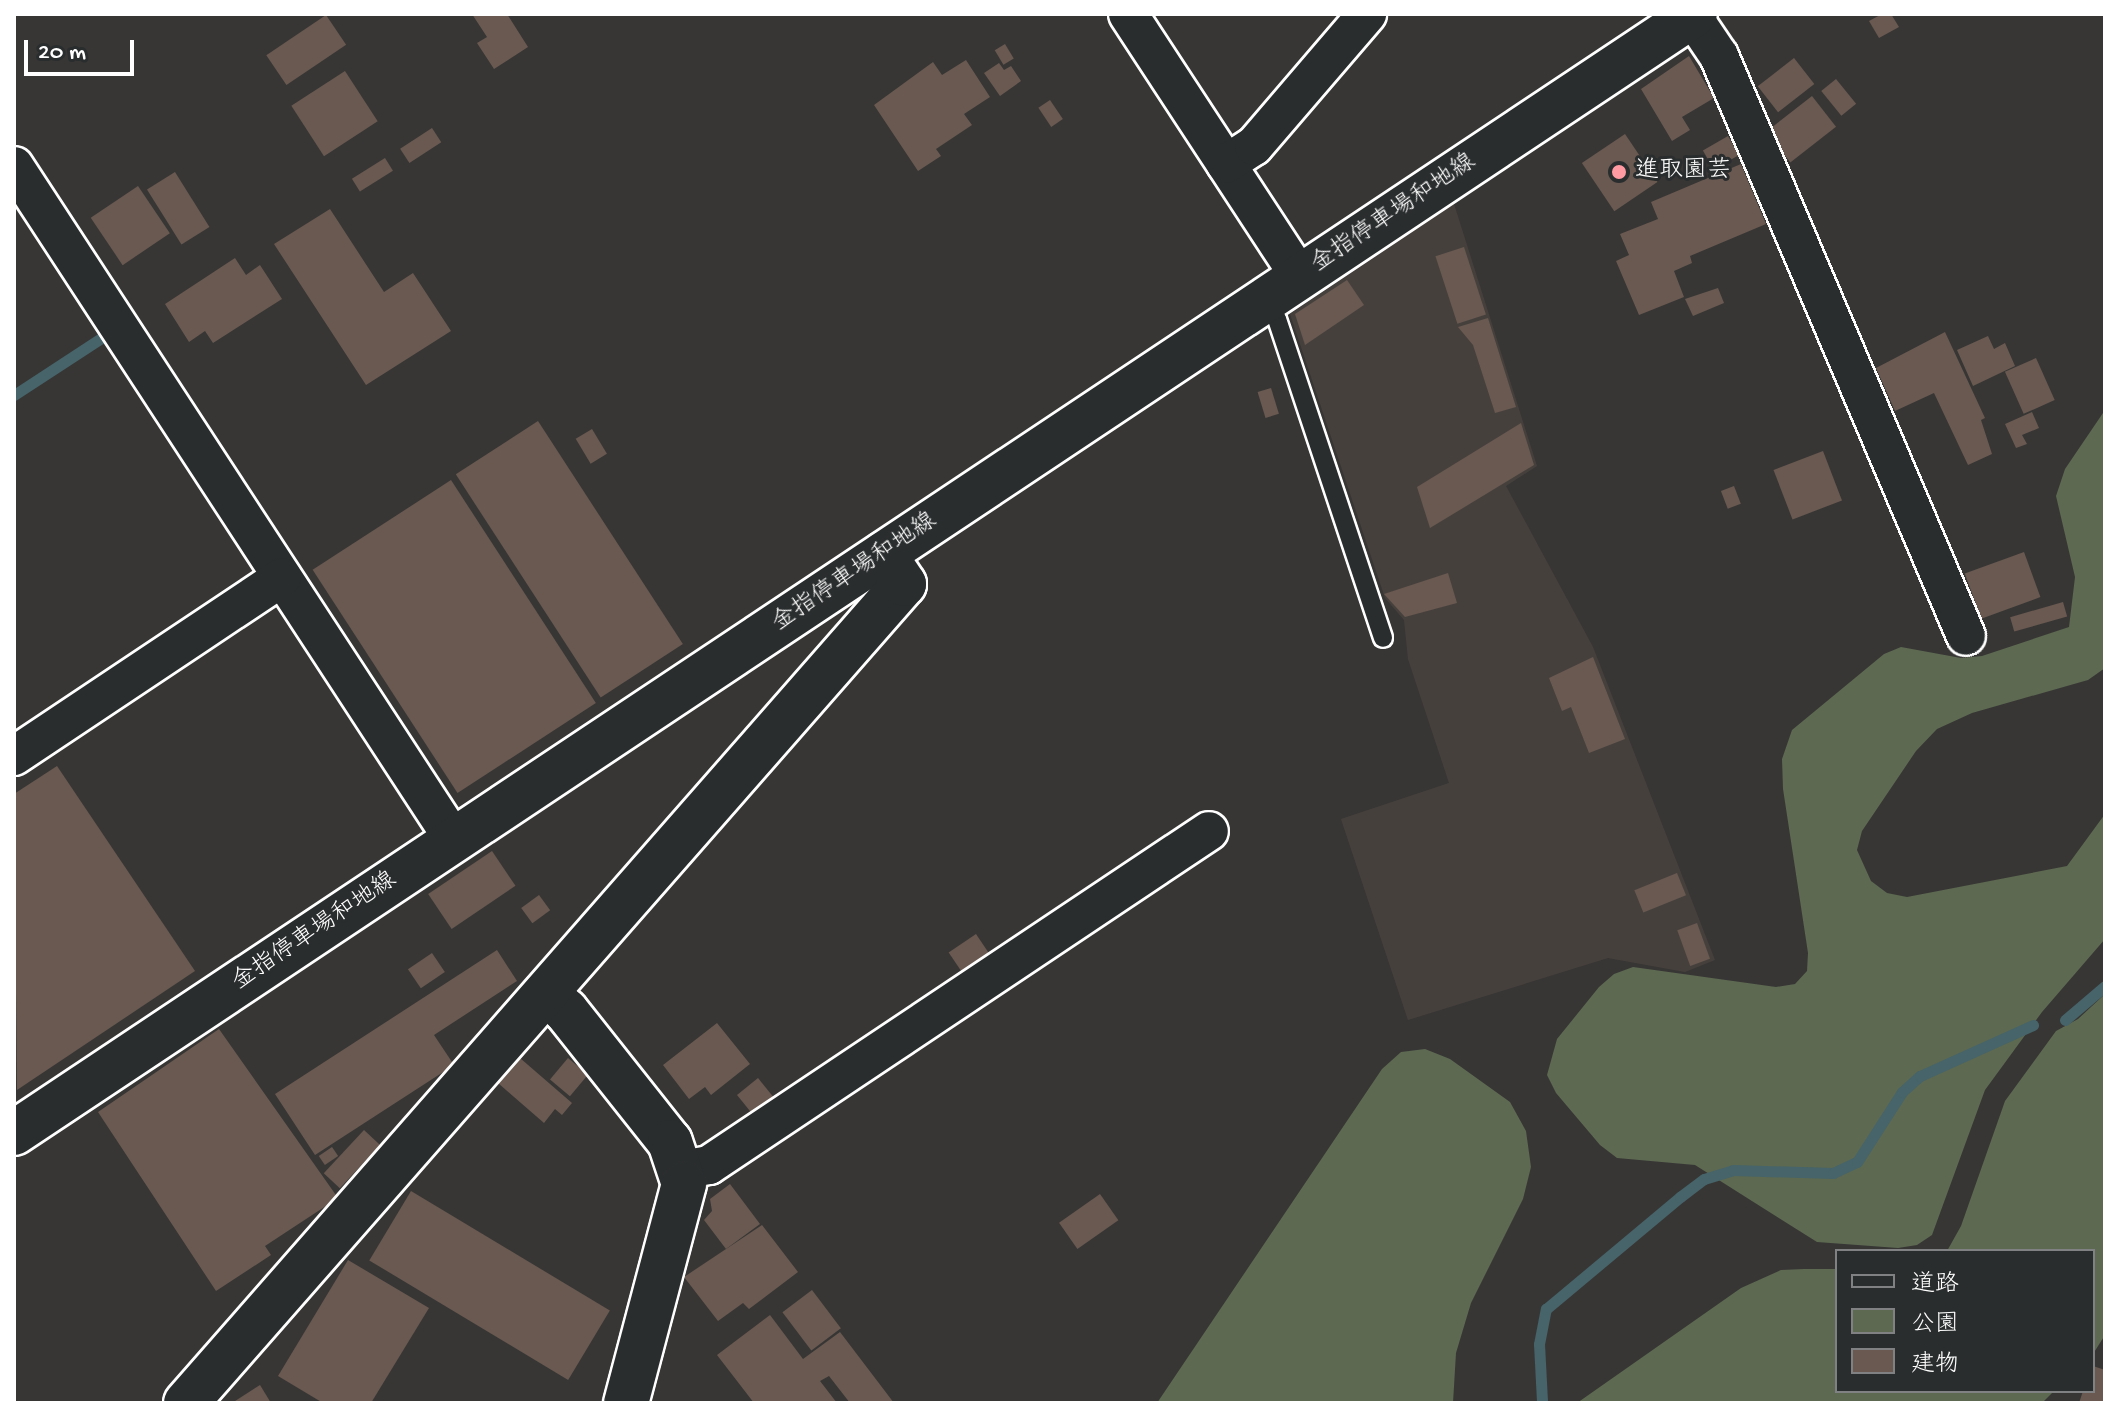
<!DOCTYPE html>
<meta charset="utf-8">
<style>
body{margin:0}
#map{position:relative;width:2119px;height:1417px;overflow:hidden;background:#373635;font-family:"Gochi Hand","Klee One",sans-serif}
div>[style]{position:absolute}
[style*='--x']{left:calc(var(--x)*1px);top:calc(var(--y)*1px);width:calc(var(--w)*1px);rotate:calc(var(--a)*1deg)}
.built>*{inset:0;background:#46403d}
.green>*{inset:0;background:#5d6951}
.stream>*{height:11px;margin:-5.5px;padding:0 5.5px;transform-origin:5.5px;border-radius:5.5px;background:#466469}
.building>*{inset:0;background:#695951;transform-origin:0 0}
.roads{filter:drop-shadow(2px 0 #fff) drop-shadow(-2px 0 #fff) drop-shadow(0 2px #fff) drop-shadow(0 -2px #fff)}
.lane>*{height:18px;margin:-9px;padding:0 9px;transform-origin:9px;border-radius:9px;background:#2a2d2e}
.street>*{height:38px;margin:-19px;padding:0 19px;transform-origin:19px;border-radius:19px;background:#2a2d2e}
.secondary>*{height:44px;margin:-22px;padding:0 22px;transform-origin:22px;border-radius:22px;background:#2a2d2e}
.dots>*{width:22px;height:22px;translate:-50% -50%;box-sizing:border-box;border:4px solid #2a2d2e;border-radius:50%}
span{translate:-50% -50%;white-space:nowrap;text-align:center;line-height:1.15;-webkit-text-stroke:6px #2a2d2e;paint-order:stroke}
.poi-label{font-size:24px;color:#fff}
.left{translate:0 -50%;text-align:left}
.street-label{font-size:24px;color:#fff}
.frame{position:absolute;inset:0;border:16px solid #fff;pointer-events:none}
.legend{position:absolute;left:1835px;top:1249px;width:260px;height:144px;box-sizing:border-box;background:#2a2d2e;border:2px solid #7f8182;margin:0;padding:10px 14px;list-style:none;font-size:24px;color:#fff}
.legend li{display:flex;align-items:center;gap:16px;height:40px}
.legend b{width:40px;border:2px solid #7f8182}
.scale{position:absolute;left:24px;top:40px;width:110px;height:36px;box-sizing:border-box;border:4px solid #fff;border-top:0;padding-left:10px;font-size:24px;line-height:28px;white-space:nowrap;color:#fff;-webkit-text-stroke:6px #2a2d2e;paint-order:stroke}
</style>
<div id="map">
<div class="built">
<div style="clip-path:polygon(1454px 204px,1537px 466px,1506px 486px,1593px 647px,1715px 960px,1685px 972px,1608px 958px,1408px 1020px,1341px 819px,1449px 783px,1408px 659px,1404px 620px,1385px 598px,1290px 314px)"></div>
</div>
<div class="green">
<div style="clip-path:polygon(2105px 410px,2105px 668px,2088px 680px,1972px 713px,1937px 729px,1916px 751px,1862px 831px,1857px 850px,1871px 881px,1887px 893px,1907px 897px,2067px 866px,2105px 814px,2105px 939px,2042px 1012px,1985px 1090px,1932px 1235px,1917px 1245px,1898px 1248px,1817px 1242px,1695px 1165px,1617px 1158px,1600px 1145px,1556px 1093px,1547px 1075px,1557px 1039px,1599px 987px,1614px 974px,1633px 967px,1776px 987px,1795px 984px,1807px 971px,1808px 953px,1783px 789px,1782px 759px,1792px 730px,1884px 654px,1901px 647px,1961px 658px,1982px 656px,2069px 627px,2075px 577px,2056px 496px,2065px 469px)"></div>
<div style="clip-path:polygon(2105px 994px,2105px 1335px,2093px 1354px,2093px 1251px,1947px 1251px,1961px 1226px,2005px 1101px,2056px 1031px,2078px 1019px)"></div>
<div style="clip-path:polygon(1425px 1049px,1450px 1059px,1510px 1102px,1526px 1131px,1531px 1167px,1523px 1199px,1471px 1303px,1456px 1353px,1453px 1403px,1157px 1403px,1382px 1069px,1401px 1052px)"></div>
<div style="clip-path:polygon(1804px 1269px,1837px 1269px,1837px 1391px,2054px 1391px,2042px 1403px,1577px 1403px,1741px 1288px,1781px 1270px)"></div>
</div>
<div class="stream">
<div style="--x:14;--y:395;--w:104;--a:-33.2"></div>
<div style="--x:2065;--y:1020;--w:52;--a:-40.4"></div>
<div style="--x:1542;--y:1401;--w:57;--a:-93"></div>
<div style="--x:1539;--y:1344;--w:36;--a:-79"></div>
<div style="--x:1546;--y:1309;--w:175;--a:-39.9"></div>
<div style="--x:1680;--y:1197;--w:30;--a:-37"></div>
<div style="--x:1704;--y:1179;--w:30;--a:-17"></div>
<div style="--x:1733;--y:1170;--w:100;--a:1.7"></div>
<div style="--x:1833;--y:1173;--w:26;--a:-25"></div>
<div style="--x:1857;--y:1162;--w:83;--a:-57.3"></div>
<div style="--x:1902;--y:1092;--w:24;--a:-42"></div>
<div style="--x:1920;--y:1076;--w:124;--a:-24.3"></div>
</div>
<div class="building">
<div style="clip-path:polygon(472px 14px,507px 14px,528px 47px,494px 69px,477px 43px,487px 37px)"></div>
<div style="clip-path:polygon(1882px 14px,1891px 14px,1899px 27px,1879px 38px,1869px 21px)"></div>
<div style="left:326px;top:15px;width:36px;height:72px;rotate:56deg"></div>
<div style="left:1005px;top:44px;width:17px;height:12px;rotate:59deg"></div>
<div style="clip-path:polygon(1689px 56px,1714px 98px,1682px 117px,1690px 130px,1672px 141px,1641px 89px)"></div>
<div style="left:1794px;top:58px;width:33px;height:46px;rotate:52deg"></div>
<div style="clip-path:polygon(966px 60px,990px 97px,964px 114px,972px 125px,936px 149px,941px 156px,918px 171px,874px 105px,933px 62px,942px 75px)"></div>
<div style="clip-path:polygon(999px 63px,1004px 70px,1011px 66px,1021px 81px,1000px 96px,984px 73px)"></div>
<div style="left:345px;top:71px;width:60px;height:64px;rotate:57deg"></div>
<div style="left:1836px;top:79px;width:32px;height:19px;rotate:51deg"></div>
<div style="left:1812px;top:96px;width:39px;height:58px;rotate:52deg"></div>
<div style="left:1050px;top:100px;width:23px;height:14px;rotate:56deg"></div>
<div style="left:432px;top:128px;width:17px;height:38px;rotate:57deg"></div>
<div style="left:1625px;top:134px;width:58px;height:52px;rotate:56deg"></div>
<div style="left:1728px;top:136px;width:22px;height:29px;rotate:60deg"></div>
<div style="left:385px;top:158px;width:15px;height:39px;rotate:58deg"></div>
<div style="clip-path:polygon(1741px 164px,1766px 224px,1690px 256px,1692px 263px,1674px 271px,1684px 297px,1639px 315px,1616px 261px,1629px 255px,1620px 234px,1658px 219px,1651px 202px)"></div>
<div style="left:175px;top:172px;width:65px;height:33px;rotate:58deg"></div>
<div style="left:138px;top:186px;width:57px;height:57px;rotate:56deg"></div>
<div style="clip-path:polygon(330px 209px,384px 292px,413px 273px,451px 331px,366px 385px,274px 244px)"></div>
<div style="left:1464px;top:247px;width:71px;height:30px;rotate:72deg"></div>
<div style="clip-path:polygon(235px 258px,246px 275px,260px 265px,282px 299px,213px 343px,205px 331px,189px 342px,165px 304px)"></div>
<div style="clip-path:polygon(1347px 280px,1364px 305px,1305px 345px,1295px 314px)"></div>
<div style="clip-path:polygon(1718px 288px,1724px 303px,1693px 316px,1685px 299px)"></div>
<div style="clip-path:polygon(1488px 318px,1516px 407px,1495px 413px,1473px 345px,1458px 327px)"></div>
<div style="clip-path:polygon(1945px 332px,1985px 418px,1981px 420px,1992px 454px,1968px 465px,1934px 393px,1895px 411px,1876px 368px)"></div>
<div style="clip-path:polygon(1988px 336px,1994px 349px,2005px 343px,2015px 366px,1973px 386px,1957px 350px)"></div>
<div style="left:2036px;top:358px;width:46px;height:34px;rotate:66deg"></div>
<div style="left:1271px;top:388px;width:27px;height:14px;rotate:73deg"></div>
<div style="clip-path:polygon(2032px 412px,2039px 428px,2022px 435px,2027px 444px,2016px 448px,2005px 424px)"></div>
<div style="left:538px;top:421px;width:266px;height:98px;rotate:57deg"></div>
<div style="clip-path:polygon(1521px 423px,1534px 465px,1430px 528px,1417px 487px)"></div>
<div style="left:592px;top:429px;width:29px;height:19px;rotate:59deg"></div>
<div style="left:1823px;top:451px;width:53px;height:53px;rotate:69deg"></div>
<div style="left:451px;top:480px;width:266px;height:165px;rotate:57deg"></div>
<div style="left:1734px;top:486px;width:19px;height:14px;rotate:69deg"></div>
<div style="left:2024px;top:552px;width:48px;height:63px;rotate:70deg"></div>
<div style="clip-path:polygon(1448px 573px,1457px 603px,1405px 617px,1384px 594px)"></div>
<div style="left:2063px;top:602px;width:15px;height:55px;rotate:74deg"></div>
<div style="clip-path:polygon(1593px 657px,1625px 739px,1589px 753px,1571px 707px,1562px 711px,1549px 678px)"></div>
<div style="clip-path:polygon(57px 766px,195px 971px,17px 1090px,14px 794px)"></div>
<div style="left:492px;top:851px;width:42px;height:77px;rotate:56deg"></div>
<div style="left:1677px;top:873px;width:24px;height:46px;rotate:68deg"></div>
<div style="left:539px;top:895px;width:19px;height:22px;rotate:54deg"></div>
<div style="left:1697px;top:923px;width:38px;height:21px;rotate:70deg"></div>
<div style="left:976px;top:934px;width:27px;height:33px;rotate:56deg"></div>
<div style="clip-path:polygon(497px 950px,517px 981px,434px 1035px,454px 1065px,315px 1155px,275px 1094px)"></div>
<div style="left:432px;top:953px;width:23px;height:29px;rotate:56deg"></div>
<div style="clip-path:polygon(717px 1023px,750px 1064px,711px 1095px,705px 1087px,689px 1099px,663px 1065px)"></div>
<div style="clip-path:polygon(219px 1029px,338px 1198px,265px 1246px,271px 1255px,216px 1291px,98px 1112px)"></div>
<div style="clip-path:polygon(520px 1058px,572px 1103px,562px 1115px,555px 1109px,544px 1123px,498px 1083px)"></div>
<div style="left:568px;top:1058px;width:26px;height:28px;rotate:40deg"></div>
<div style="left:758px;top:1078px;width:26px;height:27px;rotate:51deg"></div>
<div style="left:364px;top:1130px;width:22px;height:59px;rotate:43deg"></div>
<div style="left:332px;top:1147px;width:11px;height:16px;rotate:56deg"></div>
<div style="clip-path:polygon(730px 1184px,760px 1224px,726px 1249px,704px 1220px,712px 1211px,710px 1199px)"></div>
<div style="left:411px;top:1191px;width:232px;height:81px;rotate:31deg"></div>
<div style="left:1100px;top:1194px;width:32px;height:50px;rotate:55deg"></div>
<div style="clip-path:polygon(762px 1225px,798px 1272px,749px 1309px,743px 1303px,718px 1321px,684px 1277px)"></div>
<div style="clip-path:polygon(348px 1260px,429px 1308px,371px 1403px,323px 1403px,278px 1376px)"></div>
<div style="left:812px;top:1290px;width:48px;height:37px;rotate:53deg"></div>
<div style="clip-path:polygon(770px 1315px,803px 1359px,840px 1332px,894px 1403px,850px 1403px,829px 1376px,820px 1381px,837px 1403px,754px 1403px,717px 1355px)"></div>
<div style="clip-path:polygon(2093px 1366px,2105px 1370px,2105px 1403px,2079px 1403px,2083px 1391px,2093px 1391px)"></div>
<div style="clip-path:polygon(260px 1385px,271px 1403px,232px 1403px)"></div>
</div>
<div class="roads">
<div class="lane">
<div style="--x:1265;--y:300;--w:22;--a:58"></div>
<div style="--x:1277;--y:319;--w:336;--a:71.6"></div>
</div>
<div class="street">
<div style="--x:1128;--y:14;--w:314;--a:56.8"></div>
<div style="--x:1692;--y:16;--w:48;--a:56"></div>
<div style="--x:1719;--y:56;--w:630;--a:66.93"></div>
<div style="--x:1226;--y:164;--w:33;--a:-33"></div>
<div style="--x:1254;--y:146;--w:174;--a:-49.4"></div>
<div style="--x:14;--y:166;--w:805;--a:56.86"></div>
<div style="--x:14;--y:756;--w:322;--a:-33.7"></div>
<div style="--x:681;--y:1170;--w:28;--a:-10"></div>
<div style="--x:709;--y:1165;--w:601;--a:-33.74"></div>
</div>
<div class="secondary">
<div style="--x:546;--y:993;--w:27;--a:42"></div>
<div style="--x:566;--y:1011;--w:167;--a:51.6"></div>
<div style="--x:670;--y:1142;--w:44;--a:71.6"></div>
<div style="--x:684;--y:1184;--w:227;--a:104.8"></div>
<div style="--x:14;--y:1133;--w:2019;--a:-33.65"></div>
<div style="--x:186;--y:1403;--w:1089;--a:-48.76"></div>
<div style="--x:904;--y:584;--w:36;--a:-124"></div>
</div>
</div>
<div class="dots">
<div style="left:1619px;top:172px;background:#ff9aa2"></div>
</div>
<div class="poi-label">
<span class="left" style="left:1635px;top:172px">進取園芸</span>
</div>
<div class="street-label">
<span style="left:1394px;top:214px;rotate:-34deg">金指停車場和地線</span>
<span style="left:855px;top:573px;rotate:-34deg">金指停車場和地線</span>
<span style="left:315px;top:932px;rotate:-34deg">金指停車場和地線</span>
</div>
<div class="frame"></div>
<ul class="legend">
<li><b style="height:10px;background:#2a2d2e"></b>道路</li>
<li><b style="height:22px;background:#5d6951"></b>公園</li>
<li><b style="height:22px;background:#695951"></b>建物</li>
</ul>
<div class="scale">20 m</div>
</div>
